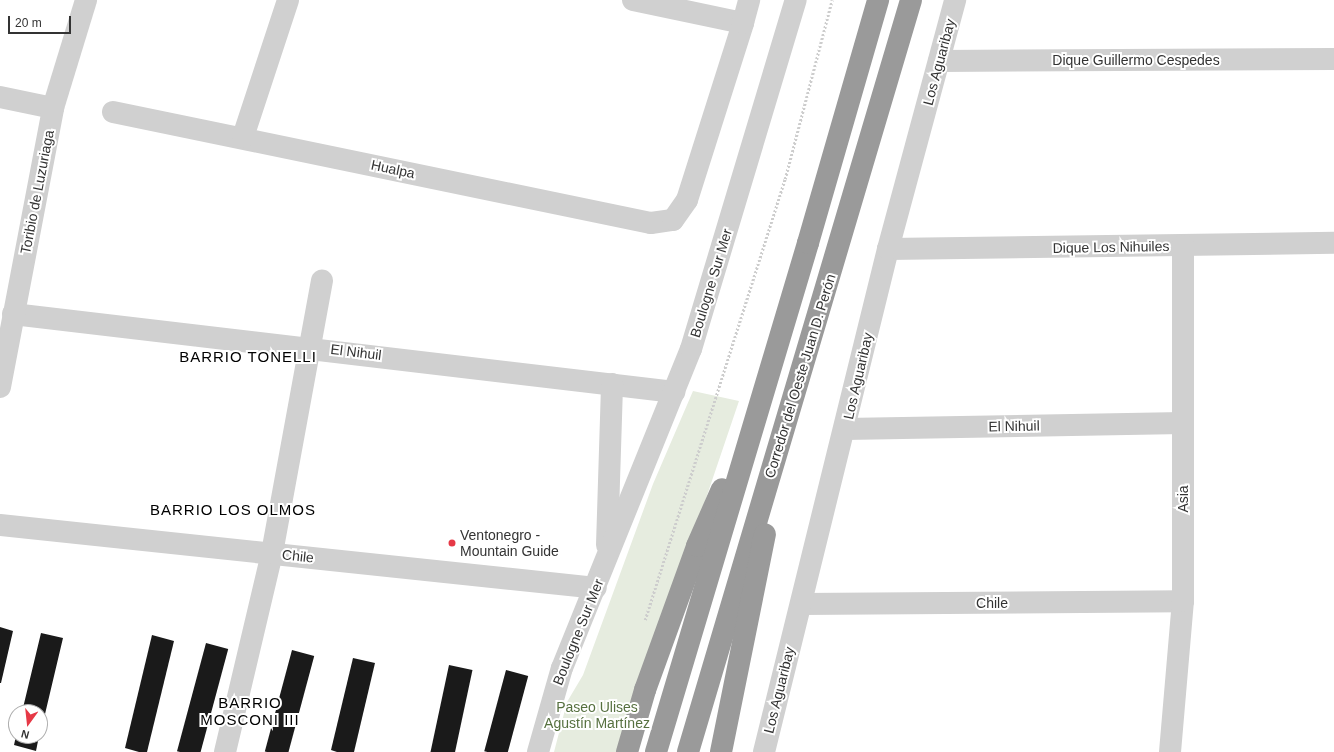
<!DOCTYPE html>
<meta charset="utf-8">
<style>
body{margin:0}
#map{position:relative;width:1334px;height:752px;overflow:hidden;background:#fff;font-family:Helvetica,sans-serif}
div>[style]{position:absolute}
[style*='--x']{left:calc(var(--x)*1px);top:calc(var(--y)*1px);width:calc(var(--w)*1px);rotate:calc(var(--a)*1deg)}
.green>*{inset:0;background:#e6ecdf}
.building>*{inset:0;background:#1a1a1a;transform-origin:0 0}
.path>*{height:2.5px;margin-top:-1.25px;transform-origin:0;background:repeating-linear-gradient(90deg,#cdcdcd 0 2px,transparent 0 4px)}
.minor>*{height:22px;margin:-11px;padding:0 11px;transform-origin:11px;border-radius:11px;background:#d0d0d0}
.motorway>*{height:22px;margin:-11px;padding:0 11px;transform-origin:11px;border-radius:11px;background:#9a9a9a}
.dots>*{width:11px;height:11px;translate:-50% -50%;box-sizing:border-box;border:2px solid #fff;border-radius:50%}
span{translate:-50% -50%;white-space:nowrap;text-align:center;line-height:1.15;-webkit-text-stroke:4px #fff;paint-order:stroke}
.street-label{font-size:14px;color:#333}
.poi-label{font-size:14px;color:#333}
.left{translate:0 -50%;text-align:left}
.park-label{font-size:14px;color:#56703f}
.neighbourhood-label{font-size:15px;color:#000;letter-spacing:1px}
.north{position:absolute;left:8px;top:704px;width:40px;height:40px;box-sizing:border-box;background:#fff;border:1px solid #adadad;border-radius:50%;rotate:195deg;font-size:11px;font-weight:700;line-height:16px;text-align:center;color:#333}
.north::after{content:'';display:block;margin:auto;width:14px;height:18px;background:#e63946;clip-path:polygon(50% 0,100% 100%,50% 72%,0 100%)}
.scale{position:absolute;left:8px;top:16px;width:63px;height:18px;box-sizing:border-box;border:2px solid #333;border-top:0;padding-left:5px;font-size:12px;line-height:14px;white-space:nowrap;color:#333;-webkit-text-stroke:3px #fff;paint-order:stroke}
</style>
<div id="map">
<div class="green">
<div style="clip-path:polygon(693px 391px,739px 401px,620px 752px,554px 752px,567px 702px,583px 675px,653px 484px)"></div>
</div>
<div class="building">
<div style="clip-path:polygon(0 627px,13px 631px,1px 683px,0 683px)"></div>
<div style="clip-path:polygon(41px 633px,63px 638px,41px 731px,40px 712px,22px 712px)"></div>
<div style="clip-path:polygon(152px 635px,174px 641px,147px 752px,139px 752px,125px 748px)"></div>
<div style="left:206px;top:643px;width:23px;height:112px;rotate:15deg"></div>
<div style="left:292px;top:650px;width:23px;height:105px;rotate:15deg"></div>
<div style="clip-path:polygon(353px 658px,375px 663px,354px 752px,337px 752px,331px 750px)"></div>
<div style="left:449px;top:665px;width:24px;height:89px;rotate:12deg"></div>
<div style="left:506px;top:670px;width:23px;height:84px;rotate:15deg"></div>
<div style="clip-path:polygon(16px 736px,39px 736px,36px 751px,14px 745px)"></div>
</div>
<div class="path">
<div style="--x:645;--y:620;--w:463;--a:-72.4"></div>
<div style="--x:785;--y:179;--w:185;--a:-75.3"></div>
</div>
<div class="minor">
<div style="--x:633;--y:0;--w:112;--a:11.8"></div>
<div style="--x:939;--y:61;--w:395;--a:-0.3"></div>
<div style="--x:0;--y:97;--w:54;--a:11.7"></div>
<div style="--x:113;--y:112;--w:549;--a:11.66"></div>
<div style="--x:651;--y:223;--w:22;--a:-8"></div>
<div style="--x:673;--y:220;--w:24;--a:-55"></div>
<div style="--x:687;--y:200;--w:186;--a:-72.4"></div>
<div style="--x:743;--y:23;--w:24;--a:-75"></div>
<div style="--x:243;--y:137;--w:144;--a:-71.8"></div>
<div style="--x:888;--y:249;--w:446;--a:-0.8"></div>
<div style="--x:13;--y:314;--w:666;--a:6.73"></div>
<div style="--x:0;--y:387;--w:284;--a:-79.2"></div>
<div style="--x:53;--y:108;--w:113;--a:-73"></div>
<div style="--x:845;--y:429;--w:338;--a:-1"></div>
<div style="--x:0;--y:525;--w:599;--a:6.03"></div>
<div style="--x:607;--y:545;--w:161;--a:-88.2"></div>
<div style="--x:801;--y:604;--w:382;--a:-0.4"></div>
<div style="--x:225;--y:752;--w:204;--a:-76.7"></div>
<div style="--x:272;--y:553;--w:277;--a:-79.6"></div>
<div style="--x:538;--y:752;--w:87;--a:-74.1"></div>
<div style="--x:562;--y:668;--w:344;--a:-68"></div>
<div style="--x:691;--y:349;--w:364;--a:-73.3"></div>
<div style="--x:764;--y:752;--w:518;--a:-76.15"></div>
<div style="--x:888;--y:249;--w:258;--a:-74.9"></div>
<div style="--x:1170;--y:752;--w:152;--a:-85.1"></div>
<div style="--x:1183;--y:601;--w:355;--a:-90"></div>
</div>
<div class="motorway">
<div style="--x:627;--y:752;--w:65;--a:-73.8"></div>
<div style="--x:645;--y:690;--w:153;--a:-70.1"></div>
<div style="--x:697;--y:546;--w:62;--a:-66.3"></div>
<div style="--x:656;--y:752;--w:531;--a:-73.37"></div>
<div style="--x:808;--y:243;--w:253;--a:-73.9"></div>
<div style="--x:688;--y:752;--w:784;--a:-73.48"></div>
<div style="--x:721;--y:752;--w:222;--a:-78.6"></div>
</div>
<div class="dots">
<div style="left:452px;top:543px;background:#e63946"></div>
</div>
<div class="street-label">
<span style="left:1136px;top:60px">Dique Guillermo Cespedes</span>
<span style="left:939px;top:62px;rotate:-75deg">Los Aguaribay</span>
<span style="left:393px;top:169px;rotate:12deg">Hualpa</span>
<span style="left:37px;top:192px;rotate:-79deg">Toribio de Luzuriaga</span>
<span style="left:1111px;top:247px;rotate:-1deg">Dique Los Nihuiles</span>
<span style="left:711px;top:283px;rotate:-73deg">Boulogne Sur Mer</span>
<span style="left:356px;top:352px;rotate:7deg">El Nihuil</span>
<span style="left:800px;top:376px;rotate:-73deg">Corredor del Oeste Juan D. Perón</span>
<span style="left:858px;top:376px;rotate:-77deg">Los Aguaribay</span>
<span style="left:1014px;top:426px;rotate:-1deg">El Nihuil</span>
<span style="left:1183px;top:499px;rotate:-90deg">Asia</span>
<span style="left:298px;top:556px;rotate:6deg">Chile</span>
<span style="left:992px;top:603px">Chile</span>
<span style="left:578px;top:632px;rotate:-68deg">Boulogne Sur Mer</span>
<span style="left:779px;top:690px;rotate:-76deg">Los Aguaribay</span>
</div>
<div class="poi-label">
<span class="left" style="left:460px;top:543px">Ventonegro -<br>Mountain Guide</span>
</div>
<div class="park-label">
<span style="left:597px;top:715px">Paseo Ulises<br>Agustín Martínez</span>
</div>
<div class="neighbourhood-label">
<span style="left:248px;top:357px">BARRIO TONELLI</span>
<span style="left:233px;top:510px">BARRIO LOS OLMOS</span>
<span style="left:250px;top:711px">BARRIO<br>MOSCONI III</span>
</div>
<div class="north">N</div>
<div class="scale">20 m</div>
</div>
